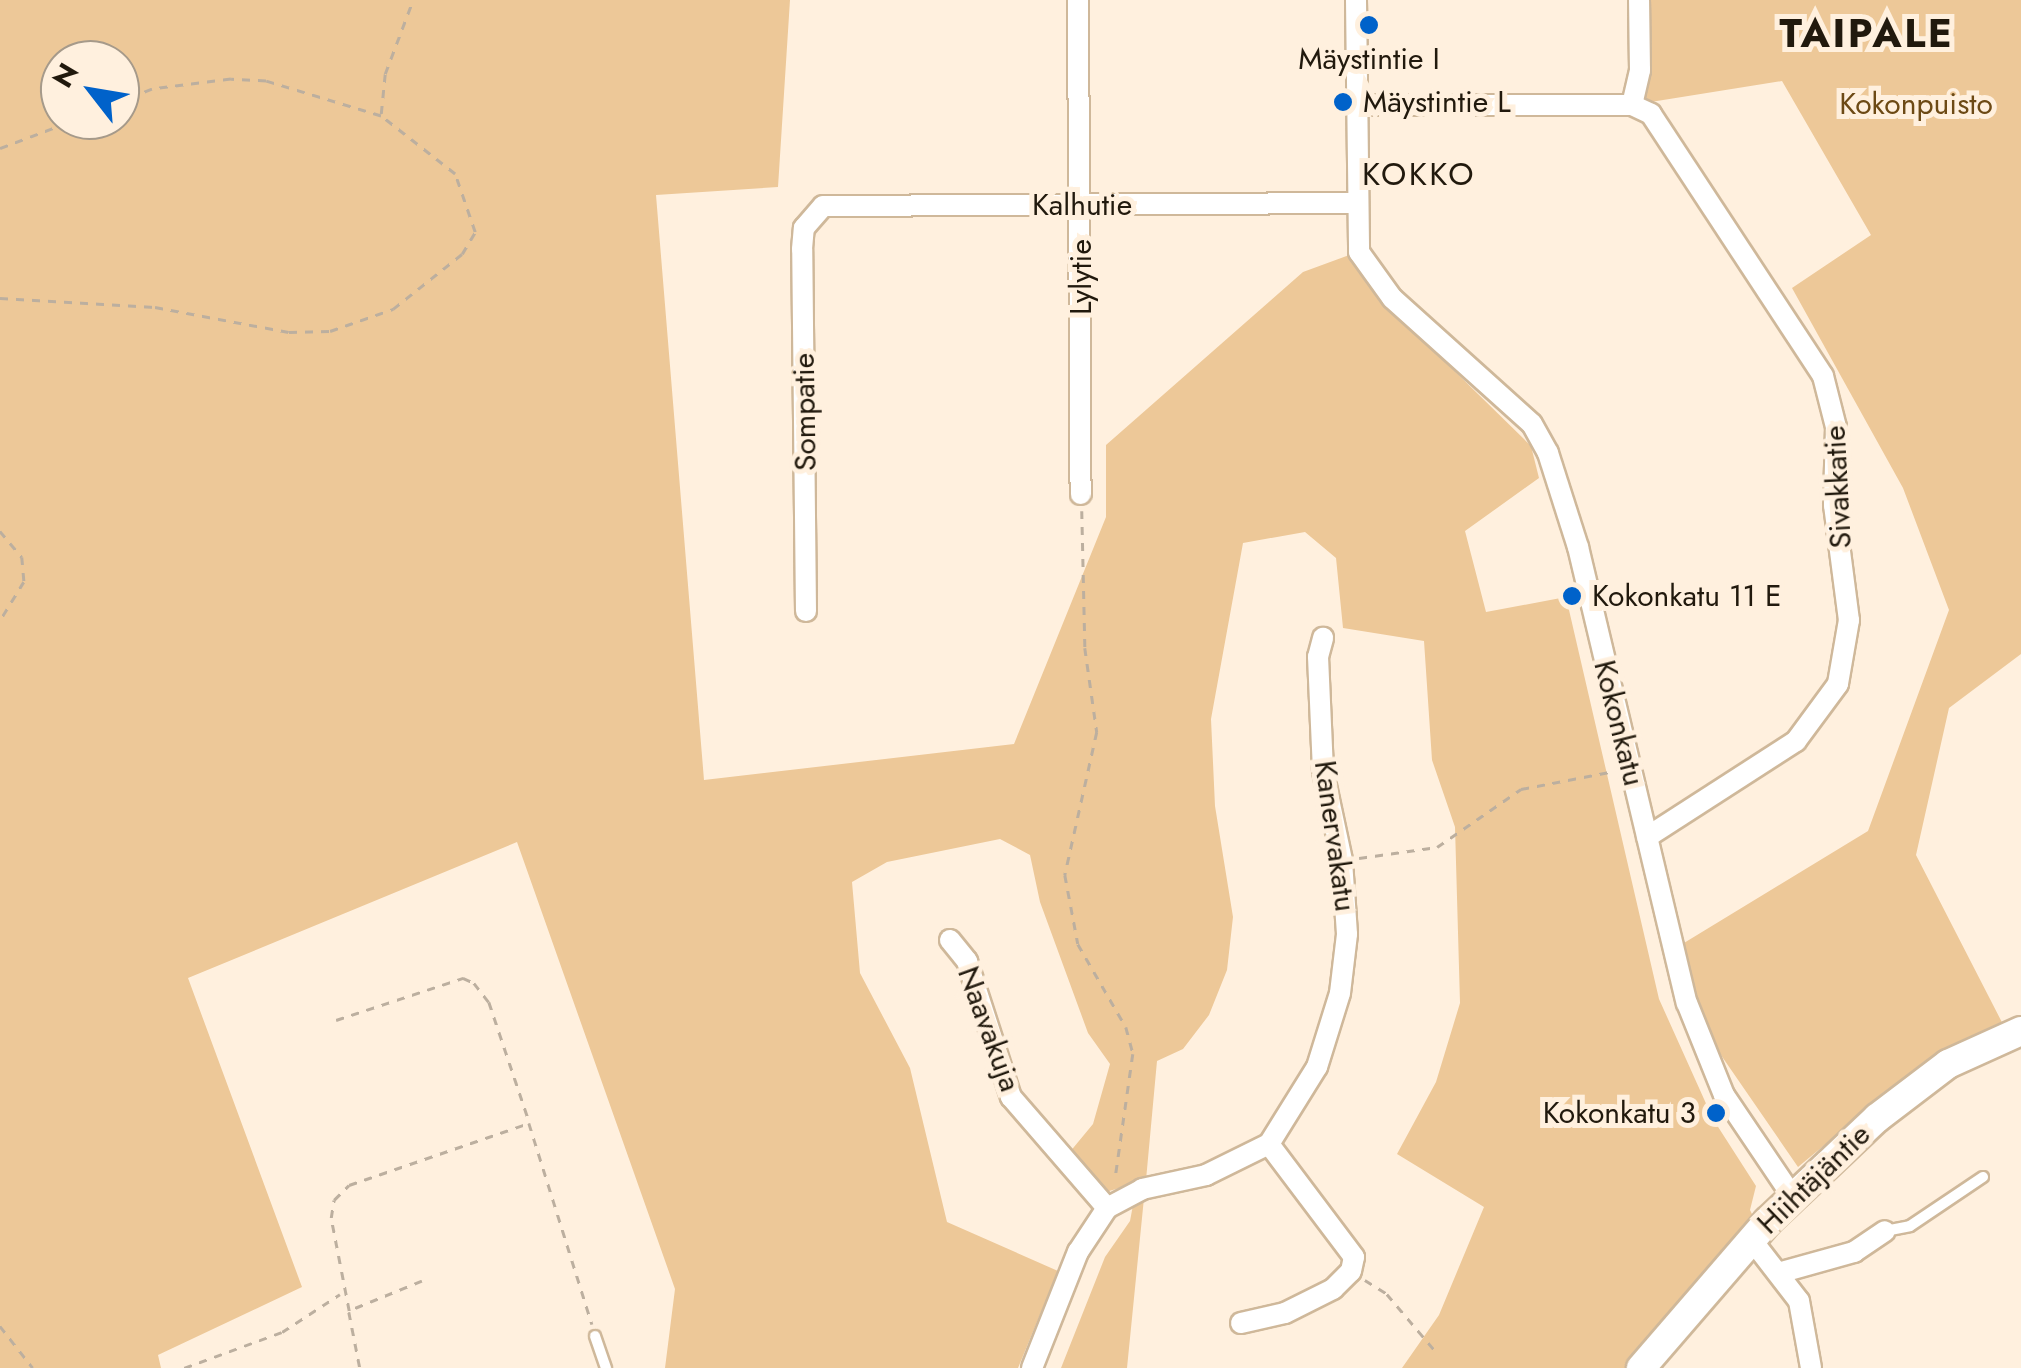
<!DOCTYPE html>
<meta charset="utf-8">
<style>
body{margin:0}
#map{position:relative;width:2021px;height:1368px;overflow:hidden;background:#fff0de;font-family:Jost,sans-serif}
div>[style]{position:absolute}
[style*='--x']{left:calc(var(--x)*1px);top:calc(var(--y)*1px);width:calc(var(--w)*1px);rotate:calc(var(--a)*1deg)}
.green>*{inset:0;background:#edc898}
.path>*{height:2.5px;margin-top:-1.25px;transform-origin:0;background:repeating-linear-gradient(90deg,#bcaf9f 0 8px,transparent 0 16px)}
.roads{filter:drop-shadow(2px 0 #cfb89a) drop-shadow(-2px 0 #cfb89a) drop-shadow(0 2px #cfb89a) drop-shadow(0 -2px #cfb89a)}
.lane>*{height:10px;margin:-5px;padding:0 5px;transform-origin:5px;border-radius:5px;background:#fff}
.street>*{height:20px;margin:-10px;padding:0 10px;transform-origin:10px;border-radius:10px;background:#fff}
.secondary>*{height:28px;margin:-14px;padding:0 14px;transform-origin:14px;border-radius:14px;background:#fff}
.dots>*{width:28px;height:28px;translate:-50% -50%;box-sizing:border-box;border:5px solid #fff0de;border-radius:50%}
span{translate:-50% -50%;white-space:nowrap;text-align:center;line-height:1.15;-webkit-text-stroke:10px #fff0de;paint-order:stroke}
.poi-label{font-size:30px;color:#21190d}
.left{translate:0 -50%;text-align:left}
.right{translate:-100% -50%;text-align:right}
.park-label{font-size:30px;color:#6d4a15}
.street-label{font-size:30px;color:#21190d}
.neighbourhood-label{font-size:32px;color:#21190d;letter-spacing:2.5px}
.district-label{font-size:40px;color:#21190d;font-weight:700;letter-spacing:2.5px}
.north{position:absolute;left:40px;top:40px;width:100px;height:100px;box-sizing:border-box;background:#fff0de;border:2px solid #a69a8a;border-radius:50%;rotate:301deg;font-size:28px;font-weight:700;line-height:40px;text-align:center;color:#21190d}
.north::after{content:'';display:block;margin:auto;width:35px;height:45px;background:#0062ca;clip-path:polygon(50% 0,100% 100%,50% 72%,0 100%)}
</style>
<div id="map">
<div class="green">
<div style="clip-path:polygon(evenodd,0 0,790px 0,778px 187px,656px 195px,704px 780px,1014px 744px,1106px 517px,1106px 445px,1303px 272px,1352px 254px,1382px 300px,1531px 446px,1539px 478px,1465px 531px,1486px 612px,1566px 597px,1659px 999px,1713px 1119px,1756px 1186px,1750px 1210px,1755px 1220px,1627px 1368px,1402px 1368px,1439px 1315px,1484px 1207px,1397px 1154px,1436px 1082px,1460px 1003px,1455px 827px,1432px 760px,1424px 641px,1343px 628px,1336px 558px,1305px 532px,1243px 543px,1211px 719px,1215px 806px,1233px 917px,1227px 970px,1209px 1015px,1183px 1049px,1157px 1061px,1146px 1180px,1106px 1192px,1069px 1153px,1093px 1124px,1110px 1064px,1088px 1033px,1040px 902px,1030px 855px,1000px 839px,887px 862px,852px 882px,860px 973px,910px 1068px,947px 1222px,1058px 1271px,1018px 1368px,665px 1368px,675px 1289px,517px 842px,188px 978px,302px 1287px,158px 1355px,161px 1368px,0 1368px,0 0,60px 60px,120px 60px,120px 120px,60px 120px,60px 60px)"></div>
<div style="clip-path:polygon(1639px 0,2021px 0,2021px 654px,1949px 708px,1916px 855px,2009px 1036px,1938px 1051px,1798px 1167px,1714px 1045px,1679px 946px,1868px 831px,1949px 610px,1903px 488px,1792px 288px,1871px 235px,1782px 81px,1632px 105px)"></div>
<div style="clip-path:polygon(1144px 1198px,1127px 1368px,1061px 1368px,1105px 1257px,1130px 1221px,1133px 1205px)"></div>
</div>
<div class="path">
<div style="--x:381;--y:114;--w:40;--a:-84.3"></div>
<div style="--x:385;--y:74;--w:79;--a:-69.3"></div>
<div style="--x:0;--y:148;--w:79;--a:-20.7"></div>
<div style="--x:0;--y:298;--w:155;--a:3.3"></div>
<div style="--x:155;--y:307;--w:136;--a:10.6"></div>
<div style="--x:289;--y:332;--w:41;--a:-1.4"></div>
<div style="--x:330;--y:331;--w:67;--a:-19.2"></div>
<div style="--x:393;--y:309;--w:88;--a:-38.6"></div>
<div style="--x:462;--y:254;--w:26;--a:-59"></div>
<div style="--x:475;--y:232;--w:61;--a:-109"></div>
<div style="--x:455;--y:174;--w:94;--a:-141.9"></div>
<div style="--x:381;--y:116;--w:120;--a:-163.1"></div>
<div style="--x:266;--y:81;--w:35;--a:-177"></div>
<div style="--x:231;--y:79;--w:80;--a:172.8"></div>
<div style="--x:152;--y:89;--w:35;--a:158"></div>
<div style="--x:1082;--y:511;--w:137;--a:88.7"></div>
<div style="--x:1085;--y:648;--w:85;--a:81.9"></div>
<div style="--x:1097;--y:732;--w:147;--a:102.6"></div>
<div style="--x:1065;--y:875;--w:70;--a:79.3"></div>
<div style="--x:1078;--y:944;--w:96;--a:60"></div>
<div style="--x:1126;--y:1027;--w:28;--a:75"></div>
<div style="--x:1133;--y:1054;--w:127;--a:98.1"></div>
<div style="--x:0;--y:531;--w:34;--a:50"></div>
<div style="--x:22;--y:557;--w:25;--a:85"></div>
<div style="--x:24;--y:582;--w:46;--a:121.6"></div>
<div style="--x:1359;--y:858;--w:79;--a:-8"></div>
<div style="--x:1437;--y:847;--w:102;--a:-34.6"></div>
<div style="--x:1521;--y:789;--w:90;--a:-10.9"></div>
<div style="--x:336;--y:1020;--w:134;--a:-18.3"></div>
<div style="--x:463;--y:978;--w:12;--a:24"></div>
<div style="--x:474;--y:983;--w:24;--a:52"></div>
<div style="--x:489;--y:1002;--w:126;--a:71.4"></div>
<div style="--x:1365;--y:1280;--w:26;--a:32"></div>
<div style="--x:1387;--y:1294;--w:77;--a:49.7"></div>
<div style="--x:422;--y:1281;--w:79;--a:157.7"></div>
<div style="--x:349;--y:1311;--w:95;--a:-101"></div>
<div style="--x:331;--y:1218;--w:18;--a:-81"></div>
<div style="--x:334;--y:1200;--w:21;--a:-45"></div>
<div style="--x:349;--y:1185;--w:190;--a:-19"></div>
<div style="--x:529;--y:1123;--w:211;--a:72.6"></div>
<div style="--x:349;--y:1312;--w:57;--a:78.9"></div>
<div style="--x:0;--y:1326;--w:53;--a:51.8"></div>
<div style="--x:184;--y:1368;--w:104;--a:-20.2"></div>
<div style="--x:282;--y:1332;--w:69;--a:-33.2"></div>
</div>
<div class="roads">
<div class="lane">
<div style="--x:1885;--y:1231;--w:25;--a:-11"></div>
<div style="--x:1910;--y:1226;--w:88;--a:-33.9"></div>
<div style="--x:595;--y:1336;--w:34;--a:71"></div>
</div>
<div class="street">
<div style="--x:1078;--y:0;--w:494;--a:89.7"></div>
<div style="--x:1356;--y:0;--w:252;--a:89.3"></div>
<div style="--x:1359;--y:252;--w:57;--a:54.3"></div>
<div style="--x:1392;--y:298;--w:188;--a:42"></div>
<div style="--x:1532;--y:424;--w:33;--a:61"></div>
<div style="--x:1548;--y:453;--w:99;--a:72.3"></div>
<div style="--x:1578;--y:547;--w:469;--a:76.6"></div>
<div style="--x:1687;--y:1003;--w:99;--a:68.1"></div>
<div style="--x:1724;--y:1095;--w:122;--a:56"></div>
<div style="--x:1357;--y:105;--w:275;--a:0"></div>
<div style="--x:1632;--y:105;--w:21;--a:25"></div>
<div style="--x:1651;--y:114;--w:313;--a:56.7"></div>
<div style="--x:1823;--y:376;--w:53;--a:75.7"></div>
<div style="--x:1836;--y:427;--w:78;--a:91.5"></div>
<div style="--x:1834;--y:505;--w:116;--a:82.6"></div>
<div style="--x:1849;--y:620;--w:65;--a:99.8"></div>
<div style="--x:1838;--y:684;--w:71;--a:126.4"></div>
<div style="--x:1796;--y:741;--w:177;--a:147.2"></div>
<div style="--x:1632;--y:105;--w:36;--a:-77"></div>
<div style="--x:1640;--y:70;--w:70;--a:-90.8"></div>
<div style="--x:806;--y:611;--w:362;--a:-90.6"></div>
<div style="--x:802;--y:249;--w:21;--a:-85"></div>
<div style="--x:804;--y:228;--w:29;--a:-49"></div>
<div style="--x:823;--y:206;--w:533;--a:-0.32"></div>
<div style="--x:950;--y:940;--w:27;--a:51"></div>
<div style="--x:967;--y:961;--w:143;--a:72.1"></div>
<div style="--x:1011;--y:1097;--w:147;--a:49.1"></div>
<div style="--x:1751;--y:1239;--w:78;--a:52.3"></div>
<div style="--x:1799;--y:1301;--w:68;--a:79.8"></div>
<div style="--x:1782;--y:1272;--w:75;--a:-15.5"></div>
<div style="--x:1854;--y:1252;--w:37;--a:-34"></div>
<div style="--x:1241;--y:1323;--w:45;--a:-12.8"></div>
<div style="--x:1285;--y:1313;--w:54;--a:-26.6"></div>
<div style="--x:1333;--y:1289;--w:25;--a:-45"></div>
<div style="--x:1351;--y:1271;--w:14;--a:-78"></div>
<div style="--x:1354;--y:1257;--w:141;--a:-127"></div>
<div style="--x:1032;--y:1368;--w:125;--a:-68.4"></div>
<div style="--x:1078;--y:1252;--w:53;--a:-56.6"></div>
<div style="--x:1107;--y:1208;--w:40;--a:-28"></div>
<div style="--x:1142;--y:1189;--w:66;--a:-12.3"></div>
<div style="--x:1206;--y:1175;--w:70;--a:-26.2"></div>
<div style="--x:1269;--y:1144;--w:91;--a:-58.1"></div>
<div style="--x:1317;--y:1067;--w:77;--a:-72.7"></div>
<div style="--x:1340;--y:993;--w:59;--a:-83.2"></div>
<div style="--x:1347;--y:934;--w:74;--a:-93.9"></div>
<div style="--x:1342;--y:860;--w:91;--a:-102.1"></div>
<div style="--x:1323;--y:771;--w:114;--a:-92.5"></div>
<div style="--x:1318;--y:657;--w:20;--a:-75"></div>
</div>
<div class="secondary">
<div style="--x:1641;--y:1368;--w:194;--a:-49.2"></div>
<div style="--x:1768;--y:1221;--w:150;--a:-43.4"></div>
<div style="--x:1877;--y:1118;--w:89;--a:-37.3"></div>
<div style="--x:1948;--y:1064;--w:80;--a:-24.3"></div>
</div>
</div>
<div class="dots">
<div style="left:1369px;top:25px;background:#0062ca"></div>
<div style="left:1343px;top:102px;background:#0062ca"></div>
<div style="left:1572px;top:596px;background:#0062ca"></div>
<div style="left:1716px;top:1113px;background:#0062ca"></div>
</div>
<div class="poi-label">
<span style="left:1369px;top:59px">Mäystintie I</span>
<span class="left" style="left:1363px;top:102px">Mäystintie L</span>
<span class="left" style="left:1592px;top:596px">Kokonkatu 11 E</span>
<span class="right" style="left:1696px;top:1113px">Kokonkatu 3</span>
</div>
<div class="park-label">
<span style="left:1916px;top:104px">Kokonpuisto</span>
</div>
<div class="street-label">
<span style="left:1082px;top:205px">Kalhutie</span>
<span style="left:1081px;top:277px;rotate:-90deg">Lylytie</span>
<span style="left:805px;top:412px;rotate:-91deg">Sompatie</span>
<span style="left:1838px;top:487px;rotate:-93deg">Sivakkatie</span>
<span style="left:1619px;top:723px;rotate:76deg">Kokonkatu</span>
<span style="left:1335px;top:836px;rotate:82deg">Kanervakatu</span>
<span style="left:989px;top:1029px;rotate:70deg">Naavakuja</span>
<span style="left:1814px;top:1179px;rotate:-44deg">Hiihtäjäntie</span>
</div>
<div class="neighbourhood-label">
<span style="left:1419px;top:174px">KOKKO</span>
</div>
<div class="district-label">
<span style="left:1867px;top:33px">TAIPALE</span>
</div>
<div class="north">N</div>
</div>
